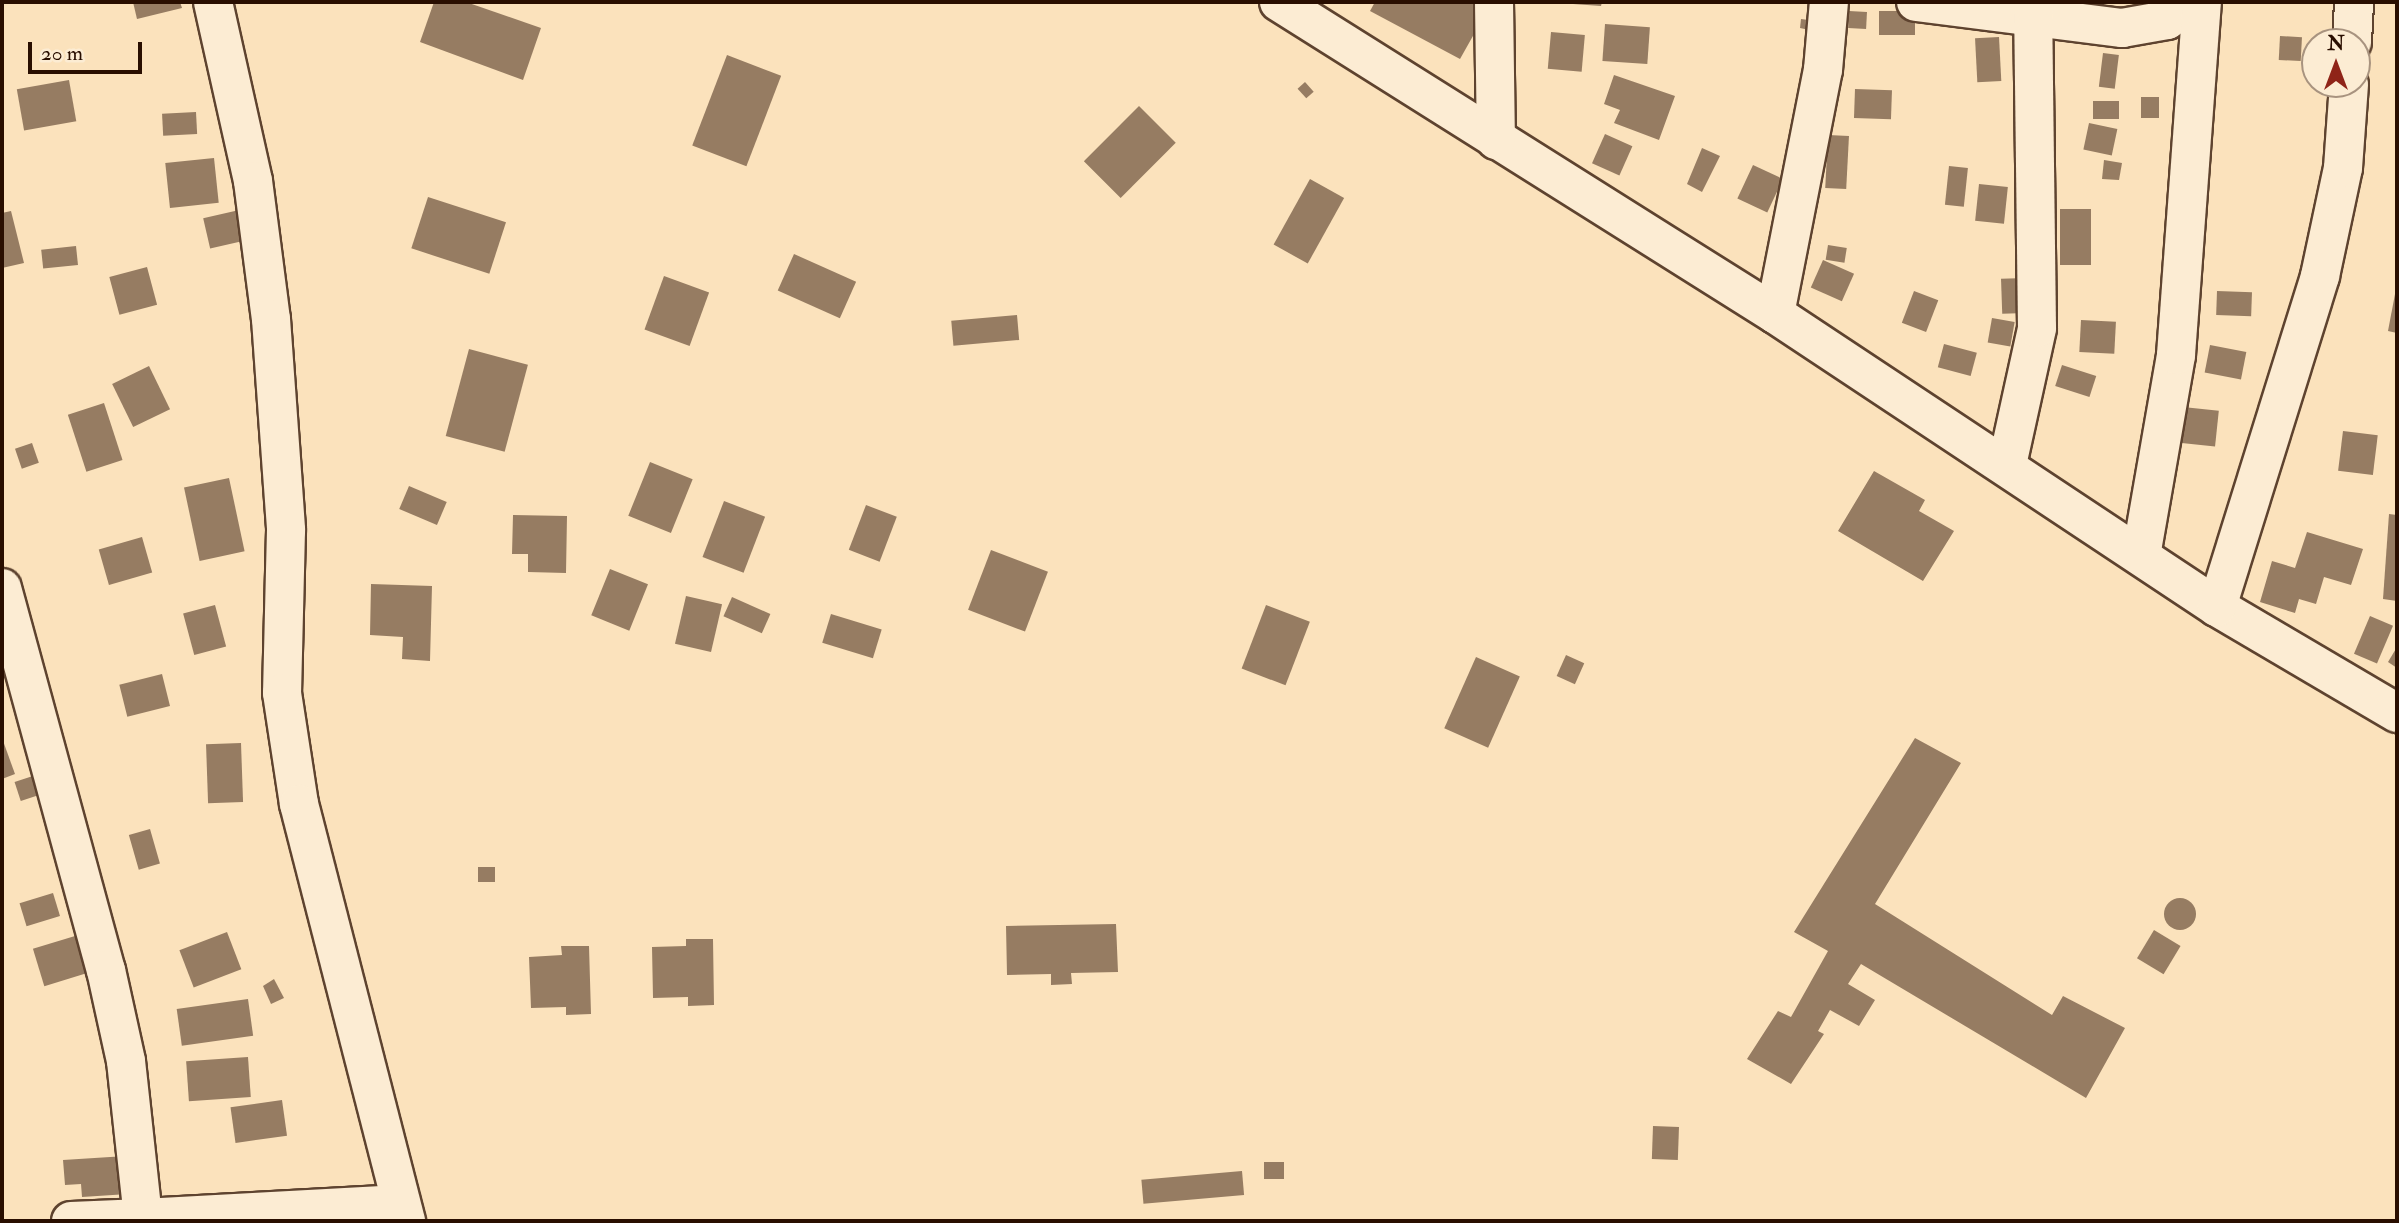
<!DOCTYPE html>
<style>
body{margin:0}
#map{position:relative;width:2399px;height:1223px;overflow:hidden;background:#fbe2bc;font-family:"IM FELL Double Pica",serif}
div>[style]{position:absolute}
[style*='--x']{left:calc(var(--x)*1px);top:calc(var(--y)*1px);width:calc(var(--w)*1px);rotate:calc(var(--a)*1deg)}
.building>*{inset:0;background:#967c62;transform-origin:0 0}
.round{border-radius:50%}
.roads{filter:drop-shadow(2px 0 #5e432f) drop-shadow(-2px 0 #5e432f) drop-shadow(0 2px #5e432f) drop-shadow(0 -2px #5e432f)}
.minor>*{height:38px;margin:-19px;padding:0 19px;transform-origin:19px;border-radius:19px;background:#fcecd3}
span{translate:-50% -50%;white-space:nowrap;text-align:center;line-height:1.15;-webkit-text-stroke:5px #fcecd3;paint-order:stroke}
.frame{position:absolute;inset:0;border:4px solid #290e00;pointer-events:none}
.north{position:absolute;left:2301px;top:28px;width:70px;height:70px;box-sizing:border-box;background:#fcecd3;border:2px solid #a8937f;border-radius:50%;rotate:0deg;font-size:19px;font-weight:700;line-height:28px;text-align:center;color:#290e00}
.north::after{content:'';display:block;margin:auto;width:24px;height:32px;background:#8f2418;clip-path:polygon(50% 0,100% 100%,50% 72%,0 100%)}
.scale{position:absolute;left:28px;top:42px;width:114px;height:32px;box-sizing:border-box;border:4px solid #290e00;border-top:0;padding-left:9px;font-size:21px;line-height:24px;white-space:nowrap;color:#290e00;-webkit-text-stroke:5px #fcecd3;paint-order:stroke}
</style>
<div id="map">
<div class="building">
<div style="clip-path:polygon(133px 2px,180px 2px,182px 8px,137px 19px)"></div>
<div style="clip-path:polygon(434px 2px,466px 2px,541px 28px,523px 80px,420px 42px)"></div>
<div style="clip-path:polygon(1375px 2px,1469px 2px,1487px 11px,1460px 59px,1370px 11px)"></div>
<div style="clip-path:polygon(1545px 2px,1602px 2px,1601px 6px)"></div>
<div style="clip-path:polygon(2065px 2px,2104px 2px,2104px 13px)"></div>
<div style="left:1849px;top:11px;width:18px;height:17px;rotate:3deg"></div>
<div style="left:1879px;top:11px;width:36px;height:24px"></div>
<div style="clip-path:polygon(1801px 19px,1816px 21px,1814px 31px,1800px 28px)"></div>
<div style="left:1605px;top:24px;width:45px;height:37px;rotate:4deg"></div>
<div style="left:1551px;top:32px;width:34px;height:37px;rotate:5deg"></div>
<div style="left:2280px;top:36px;width:22px;height:24px;rotate:3deg"></div>
<div style="left:1999px;top:37px;width:44px;height:24px;rotate:87deg"></div>
<div style="left:2103px;top:53px;width:16px;height:34px;rotate:7deg"></div>
<div style="left:727px;top:55px;width:58px;height:97px;rotate:21deg"></div>
<div style="clip-path:polygon(1614px 75px,1675px 96px,1659px 140px,1614px 123px,1620px 110px,1604px 104px)"></div>
<div style="left:69px;top:80px;width:42px;height:53px;rotate:80deg"></div>
<div style="left:1305px;top:82px;width:13px;height:10px;rotate:48deg"></div>
<div style="left:1855px;top:89px;width:37px;height:29px;rotate:2deg"></div>
<div style="left:2141px;top:97px;width:18px;height:21px"></div>
<div style="left:2119px;top:101px;width:18px;height:26px;rotate:90deg"></div>
<div style="left:1139px;top:106px;width:52px;height:78px;rotate:45deg"></div>
<div style="left:196px;top:112px;width:22px;height:34px;rotate:87deg"></div>
<div style="left:2089px;top:123px;width:29px;height:27px;rotate:12deg"></div>
<div style="left:1605px;top:134px;width:30px;height:32px;rotate:24deg"></div>
<div style="left:1828px;top:135px;width:21px;height:53px;rotate:3deg"></div>
<div style="clip-path:polygon(1702px 148px,1720px 156px,1702px 192px,1687px 184px)"></div>
<div style="left:214px;top:158px;width:45px;height:49px;rotate:84deg"></div>
<div style="clip-path:polygon(2104px 160px,2122px 163px,2119px 180px,2102px 179px)"></div>
<div style="left:1753px;top:165px;width:33px;height:37px;rotate:25deg"></div>
<div style="left:1949px;top:166px;width:19px;height:39px;rotate:6deg"></div>
<div style="left:1310px;top:179px;width:39px;height:75px;rotate:29deg"></div>
<div style="left:1979px;top:184px;width:29px;height:37px;rotate:6deg"></div>
<div style="left:428px;top:197px;width:82px;height:54px;rotate:18deg"></div>
<div style="left:248px;top:208px;width:31px;height:46px;rotate:77deg"></div>
<div style="left:2060px;top:209px;width:31px;height:56px"></div>
<div style="clip-path:polygon(11px 211px,24px 263px,2px 268px,2px 213px)"></div>
<div style="left:1828px;top:245px;width:19px;height:15px;rotate:9deg"></div>
<div style="left:76px;top:246px;width:19px;height:35px;rotate:84deg"></div>
<div style="left:794px;top:254px;width:68px;height:40px;rotate:24deg"></div>
<div style="left:1823px;top:260px;width:34px;height:30px;rotate:24deg"></div>
<div style="left:147px;top:267px;width:39px;height:39px;rotate:75deg"></div>
<div style="left:664px;top:276px;width:48px;height:57px;rotate:20deg"></div>
<div style="left:2025px;top:278px;width:35px;height:24px;rotate:88deg"></div>
<div style="left:1914px;top:291px;width:26px;height:34px;rotate:21deg"></div>
<div style="left:2217px;top:291px;width:35px;height:24px;rotate:2deg"></div>
<div style="clip-path:polygon(2395px 294px,2397px 294px,2397px 333px,2388px 331px)"></div>
<div style="left:1017px;top:315px;width:25px;height:66px;rotate:85deg"></div>
<div style="left:1992px;top:318px;width:23px;height:25px;rotate:10deg"></div>
<div style="left:2081px;top:320px;width:35px;height:32px;rotate:3deg"></div>
<div style="left:1944px;top:344px;width:34px;height:24px;rotate:15deg"></div>
<div style="left:2210px;top:345px;width:37px;height:28px;rotate:11deg"></div>
<div style="left:469px;top:349px;width:61px;height:90px;rotate:15deg"></div>
<div style="left:2062px;top:365px;width:36px;height:22px;rotate:18deg"></div>
<div style="left:149px;top:366px;width:48px;height:41px;rotate:64deg"></div>
<div style="left:104px;top:403px;width:60px;height:38px;rotate:72deg"></div>
<div style="left:2183px;top:407px;width:36px;height:36px;rotate:6deg"></div>
<div style="left:2343px;top:431px;width:35px;height:40px;rotate:7deg"></div>
<div style="left:32px;top:443px;width:21px;height:18px;rotate:71deg"></div>
<div style="left:650px;top:462px;width:46px;height:58px;rotate:22deg"></div>
<div style="clip-path:polygon(1874px 471px,1925px 500px,1919px 511px,1954px 531px,1923px 581px,1838px 531px)"></div>
<div style="left:229px;top:478px;width:75px;height:46px;rotate:78deg"></div>
<div style="left:409px;top:486px;width:41px;height:25px;rotate:23deg"></div>
<div style="left:724px;top:501px;width:44px;height:60px;rotate:21deg"></div>
<div style="left:866px;top:505px;width:33px;height:48px;rotate:21deg"></div>
<div style="clip-path:polygon(2389px 514px,2397px 515px,2397px 601px,2383px 599px)"></div>
<div style="clip-path:polygon(513px 515px,567px 516px,566px 573px,528px 572px,528px 554px,512px 554px)"></div>
<div style="clip-path:polygon(2307px 532px,2363px 549px,2351px 585px,2324px 577px,2316px 604px,2299px 599px,2295px 613px,2260px 602px,2272px 561px,2295px 568px)"></div>
<div style="left:142px;top:537px;width:37px;height:45px;rotate:74deg"></div>
<div style="left:991px;top:550px;width:61px;height:64px;rotate:21deg"></div>
<div style="left:610px;top:569px;width:41px;height:50px;rotate:22deg"></div>
<div style="clip-path:polygon(371px 584px,432px 586px,430px 661px,402px 659px,403px 637px,370px 635px)"></div>
<div style="left:686px;top:596px;width:37px;height:49px;rotate:13deg"></div>
<div style="left:732px;top:597px;width:42px;height:21px;rotate:24deg"></div>
<div style="left:215px;top:605px;width:43px;height:33px;rotate:75deg"></div>
<div style="left:1266px;top:605px;width:47px;height:68px;rotate:21deg"></div>
<div style="left:831px;top:614px;width:53px;height:30px;rotate:17deg"></div>
<div style="left:2370px;top:616px;width:25px;height:41px;rotate:23deg"></div>
<div style="clip-path:polygon(2397px 647px,2397px 668px,2388px 662px)"></div>
<div style="left:1566px;top:655px;width:20px;height:23px;rotate:24deg"></div>
<div style="left:1476px;top:657px;width:48px;height:78px;rotate:24deg"></div>
<div style="left:162px;top:674px;width:33px;height:44px;rotate:76deg"></div>
<div style="clip-path:polygon(2px 738px,15px 774px,2px 779px)"></div>
<div style="clip-path:polygon(1915px 738px,1961px 763px,1875px 904px,2052px 1015px,2063px 996px,2125px 1028px,2086px 1098px,1861px 964px,1848px 984px,1875px 1000px,1859px 1026px,1830px 1010px,1818px 1031px,1824px 1034px,1791px 1084px,1747px 1059px,1778px 1011px,1791px 1017px,1828px 951px,1794px 932px)"></div>
<div style="left:241px;top:743px;width:59px;height:35px;rotate:88deg"></div>
<div style="left:45px;top:772px;width:20px;height:32px;rotate:72deg"></div>
<div style="left:150px;top:829px;width:36px;height:22px;rotate:74deg"></div>
<div style="left:478px;top:867px;width:17px;height:15px"></div>
<div style="left:53px;top:893px;width:24px;height:35px;rotate:73deg"></div>
<div class="round" style="left:2164px;top:898px;width:32px;height:32px"></div>
<div style="clip-path:polygon(1116px 924px,1118px 972px,1071px 973px,1072px 984px,1051px 985px,1051px 974px,1007px 975px,1006px 926px)"></div>
<div style="left:2154px;top:930px;width:31px;height:33px;rotate:31deg"></div>
<div style="left:227px;top:932px;width:40px;height:51px;rotate:69deg"></div>
<div style="left:75px;top:936px;width:39px;height:44px;rotate:73deg"></div>
<div style="clip-path:polygon(686px 939px,713px 939px,714px 1005px,688px 1006px,688px 997px,653px 998px,652px 947px,686px 946px)"></div>
<div style="clip-path:polygon(561px 946px,589px 946px,591px 1014px,566px 1015px,566px 1007px,531px 1008px,529px 957px,562px 955px)"></div>
<div style="clip-path:polygon(274px 979px,284px 998px,271px 1004px,263px 986px)"></div>
<div style="left:248px;top:999px;width:37px;height:72px;rotate:82deg"></div>
<div style="left:248px;top:1057px;width:40px;height:62px;rotate:86deg"></div>
<div style="left:282px;top:1100px;width:36px;height:52px;rotate:82deg"></div>
<div style="left:1653px;top:1126px;width:26px;height:33px;rotate:2deg"></div>
<div style="clip-path:polygon(126px 1156px,128px 1194px,82px 1197px,81px 1184px,65px 1185px,63px 1160px)"></div>
<div style="left:1264px;top:1162px;width:20px;height:17px"></div>
<div style="left:1242px;top:1171px;width:24px;height:101px;rotate:85deg"></div>
</div>
<div class="roads">
<div class="minor">
<div style="--x:213;--y:2;--w:183;--a:77.4"></div>
<div style="--x:253;--y:181;--w:139;--a:82.6"></div>
<div style="--x:271;--y:319;--w:212;--a:85.9"></div>
<div style="--x:286;--y:530;--w:163;--a:91.4"></div>
<div style="--x:282;--y:693;--w:112;--a:81.3"></div>
<div style="--x:299;--y:804;--w:431;--a:75.6"></div>
<div style="--x:1279;--y:2;--w:586;--a:32.17"></div>
<div style="--x:1775;--y:314;--w:530;--a:33.54"></div>
<div style="--x:2217;--y:607;--w:209;--a:30.5"></div>
<div style="--x:1494;--y:2;--w:138;--a:89.2"></div>
<div style="--x:1916;--y:2;--w:208;--a:7.2"></div>
<div style="--x:2122;--y:28;--w:46;--a:-10.1"></div>
<div style="--x:2167;--y:20;--w:31;--a:-36"></div>
<div style="--x:2352;--y:42;--w:40;--a:-87.1"></div>
<div style="--x:1775;--y:314;--w:249;--a:-78.9"></div>
<div style="--x:1823;--y:70;--w:68;--a:-85"></div>
<div style="--x:2007;--y:465;--w:140;--a:-77.6"></div>
<div style="--x:2037;--y:328;--w:326;--a:-90.7"></div>
<div style="--x:2141;--y:556;--w:204;--a:-80.1"></div>
<div style="--x:2176;--y:355;--w:354;--a:-85.8"></div>
<div style="--x:2;--y:588;--w:396;--a:74.8"></div>
<div style="--x:106;--y:970;--w:93;--a:77.6"></div>
<div style="--x:126;--y:1061;--w:158;--a:83.8"></div>
<div style="--x:143;--y:1218;--w:258;--a:-3.1"></div>
<div style="--x:2217;--y:607;--w:347;--a:-72.7"></div>
<div style="--x:2320;--y:276;--w:110;--a:-78"></div>
<div style="--x:2343;--y:168;--w:84;--a:-85.9"></div>
<div style="--x:71;--y:1221;--w:72;--a:-2.4"></div>
</div>
</div>
<div class="frame"></div>
<div class="north">N</div>
<div class="scale">20 m</div>
</div>
